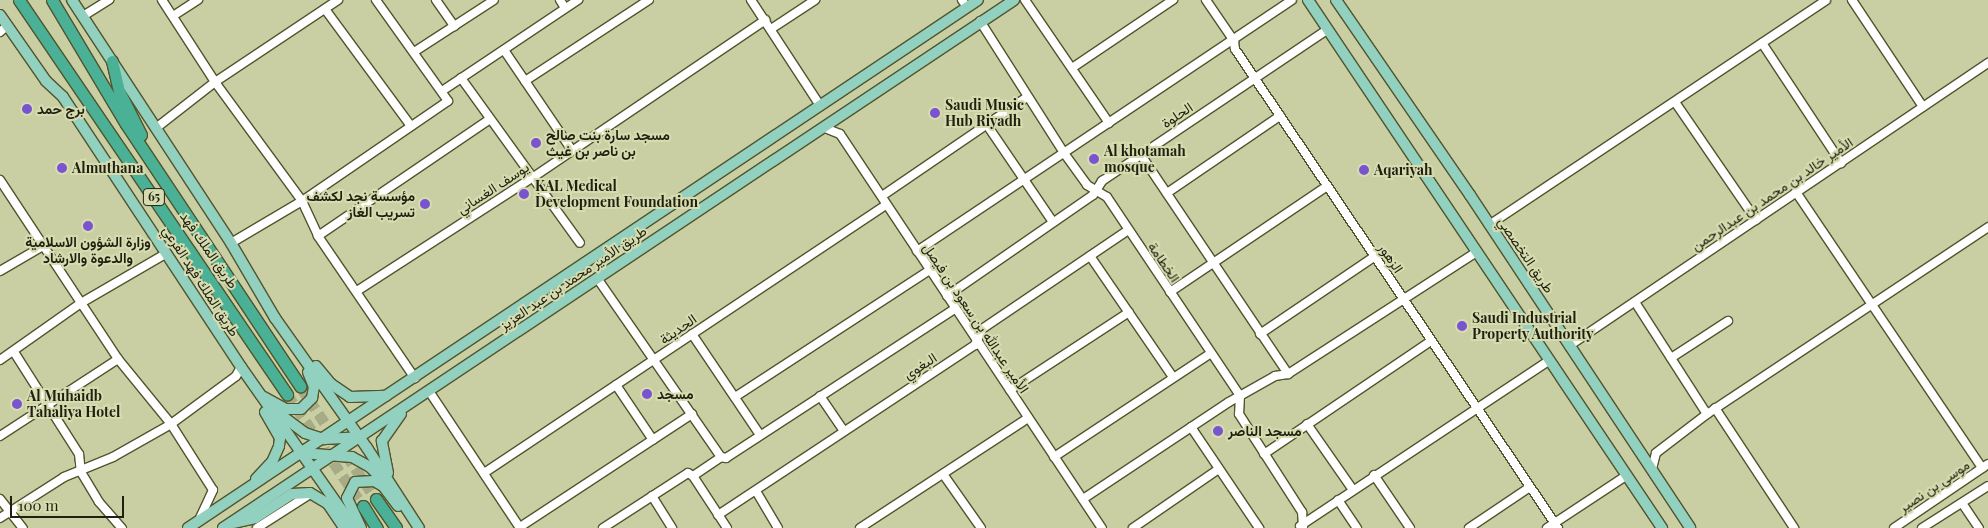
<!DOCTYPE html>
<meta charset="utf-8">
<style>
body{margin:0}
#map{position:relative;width:1988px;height:528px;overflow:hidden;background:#cacfa3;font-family:"Playfair Display",Vazirmatn,serif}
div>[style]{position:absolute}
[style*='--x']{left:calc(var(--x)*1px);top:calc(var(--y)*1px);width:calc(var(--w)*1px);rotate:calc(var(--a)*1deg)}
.highway-tunnel>*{height:11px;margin-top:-5.5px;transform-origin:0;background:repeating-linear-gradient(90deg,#a8ac86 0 11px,transparent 0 16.5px)}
.roads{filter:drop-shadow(1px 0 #51552d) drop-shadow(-1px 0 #51552d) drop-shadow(0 1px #51552d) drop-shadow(0 -1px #51552d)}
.minor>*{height:8px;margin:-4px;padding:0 4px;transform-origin:4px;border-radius:4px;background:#fff}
.major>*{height:10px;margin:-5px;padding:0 5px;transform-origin:5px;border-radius:5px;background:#92d0c0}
.highway>*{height:11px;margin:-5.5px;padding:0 5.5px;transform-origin:5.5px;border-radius:5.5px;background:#4ab196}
.dots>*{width:14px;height:14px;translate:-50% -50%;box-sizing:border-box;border:2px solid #d7dcb0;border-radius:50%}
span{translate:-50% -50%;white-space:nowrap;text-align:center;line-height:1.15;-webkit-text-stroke:4px #d7dcb0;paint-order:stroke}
.shield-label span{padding:1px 4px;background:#d7dcb0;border:1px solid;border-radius:4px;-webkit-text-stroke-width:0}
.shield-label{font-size:12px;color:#1f2010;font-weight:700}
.poi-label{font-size:14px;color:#1f2010;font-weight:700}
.left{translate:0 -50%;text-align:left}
.right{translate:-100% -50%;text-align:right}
.street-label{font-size:14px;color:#1f2010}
.scale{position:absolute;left:10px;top:496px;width:114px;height:22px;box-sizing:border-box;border:2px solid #1f2010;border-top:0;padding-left:6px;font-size:15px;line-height:18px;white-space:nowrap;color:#1f2010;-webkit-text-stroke:4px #d7dcb0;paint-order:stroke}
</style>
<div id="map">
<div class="highway-tunnel">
<div style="--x:300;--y:386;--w:136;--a:56.1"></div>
<div style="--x:287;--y:394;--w:135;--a:55.8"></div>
</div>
<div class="roads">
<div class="minor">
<div style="--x:162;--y:0;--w:98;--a:57.1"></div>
<div style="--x:215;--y:82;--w:147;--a:53.8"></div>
<div style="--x:302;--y:201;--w:38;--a:65"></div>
<div style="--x:318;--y:236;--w:172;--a:55.7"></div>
<div style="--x:436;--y:0;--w:32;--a:55"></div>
<div style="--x:560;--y:0;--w:9;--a:58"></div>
<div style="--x:751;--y:0;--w:124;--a:56.8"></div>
<div style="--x:962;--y:0;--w:9;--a:54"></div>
<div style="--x:1025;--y:0;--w:149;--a:55.7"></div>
<div style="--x:1206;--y:0;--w:50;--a:55.7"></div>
<div style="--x:1234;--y:41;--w:8;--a:83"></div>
<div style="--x:1235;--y:49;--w:578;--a:56.01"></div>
<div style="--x:1852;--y:0;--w:128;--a:56.4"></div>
<div style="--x:325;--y:9;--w:145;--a:53.7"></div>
<div style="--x:83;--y:16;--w:31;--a:-32"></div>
<div style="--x:173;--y:16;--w:30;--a:-33"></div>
<div style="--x:980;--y:21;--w:156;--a:57.5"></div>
<div style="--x:1064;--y:153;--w:39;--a:54"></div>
<div style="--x:1087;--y:185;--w:23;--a:31"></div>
<div style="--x:1107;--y:197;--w:239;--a:56.2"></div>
<div style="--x:1240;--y:396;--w:18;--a:93"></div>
<div style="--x:1239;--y:414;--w:117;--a:57.3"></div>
<div style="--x:1302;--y:512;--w:16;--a:86"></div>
<div style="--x:771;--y:29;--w:53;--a:-33.4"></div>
<div style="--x:0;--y:32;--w:9;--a:-41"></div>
<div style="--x:1762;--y:43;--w:144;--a:56.6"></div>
<div style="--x:504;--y:50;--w:120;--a:55.9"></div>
<div style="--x:414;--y:52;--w:95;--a:-33"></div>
<div style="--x:1072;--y:68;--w:122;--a:-34"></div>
<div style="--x:461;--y:78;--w:203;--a:54.2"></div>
<div style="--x:525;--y:81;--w:148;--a:-33.2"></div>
<div style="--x:442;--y:91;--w:164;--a:-33.8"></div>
<div style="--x:1675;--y:102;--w:143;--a:55.5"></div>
<div style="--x:987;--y:125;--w:117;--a:55.8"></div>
<div style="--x:156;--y:128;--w:75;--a:-37.9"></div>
<div style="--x:215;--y:82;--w:148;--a:-33.7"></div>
<div style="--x:825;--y:128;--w:16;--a:22"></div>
<div style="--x:840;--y:134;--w:473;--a:56.4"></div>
<div style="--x:1141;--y:155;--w:264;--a:56.1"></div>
<div style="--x:0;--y:180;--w:214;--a:56.6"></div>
<div style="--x:118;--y:359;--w:84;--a:50.8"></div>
<div style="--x:171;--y:424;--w:78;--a:57.5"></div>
<div style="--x:213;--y:490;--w:33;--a:115"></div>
<div style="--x:1796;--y:192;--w:333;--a:56"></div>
<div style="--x:1167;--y:193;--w:137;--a:-34.3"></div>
<div style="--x:882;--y:196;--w:176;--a:-34.3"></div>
<div style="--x:1489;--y:225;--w:405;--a:-33.7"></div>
<div style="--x:318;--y:236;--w:207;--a:-34.2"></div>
<div style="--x:231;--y:243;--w:82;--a:-30.6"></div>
<div style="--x:302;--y:201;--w:177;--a:-34.4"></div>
<div style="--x:448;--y:101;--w:124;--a:-125.5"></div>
<div style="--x:917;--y:251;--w:451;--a:-33.8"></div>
<div style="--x:1090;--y:256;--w:147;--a:55.6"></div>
<div style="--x:0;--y:271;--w:50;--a:-30.2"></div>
<div style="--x:597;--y:278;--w:218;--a:55.3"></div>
<div style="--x:721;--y:457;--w:5;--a:11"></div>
<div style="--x:726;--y:458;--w:273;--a:-33.1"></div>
<div style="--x:357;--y:291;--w:208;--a:-32.9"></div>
<div style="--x:532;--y:178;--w:282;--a:-34.1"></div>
<div style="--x:1170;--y:292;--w:189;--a:-34"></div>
<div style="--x:947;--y:296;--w:178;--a:-34.7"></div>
<div style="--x:1093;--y:195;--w:17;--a:-57"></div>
<div style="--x:1102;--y:181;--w:272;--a:-33.9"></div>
<div style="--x:1635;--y:302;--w:133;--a:57.3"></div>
<div style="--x:692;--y:334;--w:122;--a:56"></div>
<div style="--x:1260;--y:334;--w:139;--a:-34.1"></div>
<div style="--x:1569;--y:346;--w:506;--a:-34.04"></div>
<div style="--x:14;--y:352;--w:121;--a:57.5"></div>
<div style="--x:79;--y:454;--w:18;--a:84"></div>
<div style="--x:81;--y:472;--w:35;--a:59"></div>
<div style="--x:99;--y:502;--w:35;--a:49"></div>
<div style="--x:1671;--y:358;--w:68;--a:-33"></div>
<div style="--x:0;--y:360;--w:99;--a:-35.1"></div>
<div style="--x:81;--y:303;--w:99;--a:-30.2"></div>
<div style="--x:616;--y:385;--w:66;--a:56.1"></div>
<div style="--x:1010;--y:390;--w:142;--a:-33.2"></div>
<div style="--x:429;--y:391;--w:164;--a:56.4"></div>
<div style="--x:820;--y:396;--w:42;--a:55.6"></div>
<div style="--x:735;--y:397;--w:233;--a:-33.1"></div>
<div style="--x:1715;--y:408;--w:144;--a:56.6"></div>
<div style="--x:1307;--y:424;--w:80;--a:55.1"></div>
<div style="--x:1191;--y:427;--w:122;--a:56"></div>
<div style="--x:0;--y:436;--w:141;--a:-33.1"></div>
<div style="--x:1264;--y:454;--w:202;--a:-34.1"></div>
<div style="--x:1054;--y:457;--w:188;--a:-33.5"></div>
<div style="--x:1652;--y:469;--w:16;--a:-76"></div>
<div style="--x:1656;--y:453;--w:64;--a:-37.4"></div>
<div style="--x:1707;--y:414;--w:338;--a:-33.6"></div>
<div style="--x:484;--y:473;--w:483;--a:-33.7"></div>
<div style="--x:943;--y:474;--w:66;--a:54.9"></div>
<div style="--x:1374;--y:475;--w:64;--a:55.8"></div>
<div style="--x:693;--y:476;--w:62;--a:56.8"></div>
<div style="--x:756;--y:491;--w:43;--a:59.3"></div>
<div style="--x:652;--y:496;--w:38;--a:58"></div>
<div style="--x:0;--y:499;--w:37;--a:52"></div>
<div style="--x:1083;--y:499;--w:175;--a:-33.6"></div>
<div style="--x:1229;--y:402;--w:53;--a:-29.5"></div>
<div style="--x:1275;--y:376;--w:13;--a:-9"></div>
<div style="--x:1288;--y:374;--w:223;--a:-32.9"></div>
<div style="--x:1338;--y:500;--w:34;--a:56"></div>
<div style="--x:1962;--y:503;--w:30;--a:56"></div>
<div style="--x:718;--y:515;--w:308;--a:-33.5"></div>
<div style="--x:975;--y:345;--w:17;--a:-66"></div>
<div style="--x:982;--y:329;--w:176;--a:-34.1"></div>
<div style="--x:0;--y:518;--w:76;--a:-32.6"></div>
<div style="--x:64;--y:477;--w:53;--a:-22.2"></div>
<div style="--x:113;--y:457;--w:67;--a:-29.6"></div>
<div style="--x:171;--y:424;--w:81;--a:-36.4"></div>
<div style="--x:236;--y:376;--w:10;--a:-61"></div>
<div style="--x:1300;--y:526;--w:298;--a:-33.6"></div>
<div style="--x:520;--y:527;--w:206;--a:-33.3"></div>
<div style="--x:257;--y:528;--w:63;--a:-32.7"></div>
<div style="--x:603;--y:528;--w:101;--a:-32.9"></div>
<div style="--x:688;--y:473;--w:6;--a:31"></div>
<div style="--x:693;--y:476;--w:34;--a:-34"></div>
<div style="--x:860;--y:528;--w:201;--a:-33.2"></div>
<div style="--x:1133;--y:528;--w:104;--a:-34.5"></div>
<div style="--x:1469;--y:528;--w:73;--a:-33.9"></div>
<div style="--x:1547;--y:528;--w:95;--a:-33.4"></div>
<div style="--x:1894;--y:528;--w:114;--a:-34.2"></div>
<div style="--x:1922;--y:528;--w:78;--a:-32.5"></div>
</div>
<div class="major">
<div style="--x:72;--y:0;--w:290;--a:56.8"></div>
<div style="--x:231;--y:243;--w:87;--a:59.6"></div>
<div style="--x:275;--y:318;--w:159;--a:54.7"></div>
<div style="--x:367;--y:448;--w:95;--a:57"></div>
<div style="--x:1308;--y:0;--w:636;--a:56.16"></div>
<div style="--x:1336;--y:0;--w:237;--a:55.5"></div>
<div style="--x:1470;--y:195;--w:399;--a:56.5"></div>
<div style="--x:0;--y:15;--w:80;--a:55.1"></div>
<div style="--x:46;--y:81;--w:23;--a:43"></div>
<div style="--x:63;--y:97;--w:323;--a:56.6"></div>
<div style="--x:241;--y:367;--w:197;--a:54.9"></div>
<div style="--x:316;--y:366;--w:23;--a:50"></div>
<div style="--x:331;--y:384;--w:23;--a:34"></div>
<div style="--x:350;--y:397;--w:36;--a:-2"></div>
<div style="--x:264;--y:397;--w:25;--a:29"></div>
<div style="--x:286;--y:409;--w:15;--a:0"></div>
<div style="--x:301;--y:409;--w:16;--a:-45"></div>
<div style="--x:312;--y:398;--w:11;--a:-80"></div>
<div style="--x:314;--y:387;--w:16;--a:-112"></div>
<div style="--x:277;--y:412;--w:35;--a:37"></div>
<div style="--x:305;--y:433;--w:20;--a:18"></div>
<div style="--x:324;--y:439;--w:35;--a:-3"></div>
<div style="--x:302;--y:453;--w:50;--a:4.6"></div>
<div style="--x:352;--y:457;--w:21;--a:29"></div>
<div style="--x:370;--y:467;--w:16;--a:45"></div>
<div style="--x:388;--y:473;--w:33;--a:-101"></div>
<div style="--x:382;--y:441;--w:33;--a:-55"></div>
<div style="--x:256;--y:479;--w:23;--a:-47"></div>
<div style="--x:272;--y:462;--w:17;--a:-66"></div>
<div style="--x:279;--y:446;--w:8;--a:-83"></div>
<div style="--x:280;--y:438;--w:30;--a:-120"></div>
<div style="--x:234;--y:523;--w:22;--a:-13"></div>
<div style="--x:255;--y:518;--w:44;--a:-33"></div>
<div style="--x:292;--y:494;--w:18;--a:-3"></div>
<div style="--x:310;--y:493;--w:21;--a:31"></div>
<div style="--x:328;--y:504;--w:29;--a:56"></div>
<div style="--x:188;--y:528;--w:950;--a:-33.76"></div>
<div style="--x:223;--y:528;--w:951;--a:-33.72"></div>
<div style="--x:361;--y:528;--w:33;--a:-115"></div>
<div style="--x:347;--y:498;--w:18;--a:-63"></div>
<div style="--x:355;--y:482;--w:19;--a:-3"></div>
<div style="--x:374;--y:481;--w:10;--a:29"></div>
<div style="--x:383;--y:486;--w:25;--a:53"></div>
</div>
<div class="highway">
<div style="--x:19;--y:0;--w:477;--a:55.8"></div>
<div style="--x:52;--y:0;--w:144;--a:59.2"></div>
<div style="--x:126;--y:124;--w:315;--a:56.4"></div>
<div style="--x:112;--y:61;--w:31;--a:77"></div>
<div style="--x:119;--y:91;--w:49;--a:63.4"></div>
<div style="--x:376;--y:499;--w:35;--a:55"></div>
<div style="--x:363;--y:506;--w:26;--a:58"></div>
</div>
</div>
<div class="dots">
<div style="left:27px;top:109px;background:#7854ce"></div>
<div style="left:935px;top:113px;background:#7854ce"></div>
<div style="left:536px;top:143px;background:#7854ce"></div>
<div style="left:1094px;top:159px;background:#7854ce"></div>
<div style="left:62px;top:168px;background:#7854ce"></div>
<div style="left:1364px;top:170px;background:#7854ce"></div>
<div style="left:524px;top:194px;background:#7854ce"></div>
<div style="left:425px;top:204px;background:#7854ce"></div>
<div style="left:88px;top:226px;background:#7854ce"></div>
<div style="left:1462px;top:326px;background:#7854ce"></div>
<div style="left:647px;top:394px;background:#7854ce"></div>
<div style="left:17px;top:404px;background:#7854ce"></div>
<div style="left:1218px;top:431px;background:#7854ce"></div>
</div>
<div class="shield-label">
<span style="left:154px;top:197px">65</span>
</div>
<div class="poi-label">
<span class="left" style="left:945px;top:113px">Saudi Music<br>Hub Riyadh</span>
<span class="left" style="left:37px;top:109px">برج حمد</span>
<span class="left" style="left:546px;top:143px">مسجد سارة بنت صالح<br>بن ناصر بن غيث</span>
<span class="left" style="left:1104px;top:159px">Al khotamah<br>mosque</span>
<span class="left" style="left:72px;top:168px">Almuthana</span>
<span class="left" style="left:1374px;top:170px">Aqariyah</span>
<span class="left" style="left:535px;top:194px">KAL Medical<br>Development Foundation</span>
<span class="right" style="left:415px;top:204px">مؤسسة نجد لكشف<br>تسريب الغاز</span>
<span style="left:88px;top:250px">وزارة الشؤون الاسلامية<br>والدعوة والارشاد</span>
<span class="left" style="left:1472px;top:326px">Saudi Industrial<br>Property Authority</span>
<span class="left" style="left:657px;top:394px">مسجد</span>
<span class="left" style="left:27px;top:404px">Al Muhaidb<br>Tahaliya Hotel</span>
<span class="left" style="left:1228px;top:431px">مسجد الناصر</span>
</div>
<div class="street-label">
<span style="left:1177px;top:115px;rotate:-34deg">الحلوة</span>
<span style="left:493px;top:188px;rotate:-33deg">يوسف الغساني</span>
<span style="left:1772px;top:194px;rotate:-34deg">الأمير خالد بن محمد بن عبدالرحمن</span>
<span style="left:209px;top:250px;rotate:55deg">طريق الملك فهد</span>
<span style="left:1526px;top:255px;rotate:56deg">طريق التخصصي</span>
<span style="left:1391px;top:258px;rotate:56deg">الزهور</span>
<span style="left:1164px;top:262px;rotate:56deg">الخطامة</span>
<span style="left:573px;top:278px;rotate:-34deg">طريق الأمير محمد بن عبد العزيز</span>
<span style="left:201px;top:281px;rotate:57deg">طريق الملك فهد الفرعي</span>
<span style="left:976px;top:318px;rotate:56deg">الأمير عبدالله بن سعود بن فيصل</span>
<span style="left:678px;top:329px;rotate:-35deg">الحديثة</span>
<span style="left:920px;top:366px;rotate:-33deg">البغوي</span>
<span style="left:1934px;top:486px;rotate:-34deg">موسى بن نصير</span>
</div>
<div class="scale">100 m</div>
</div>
